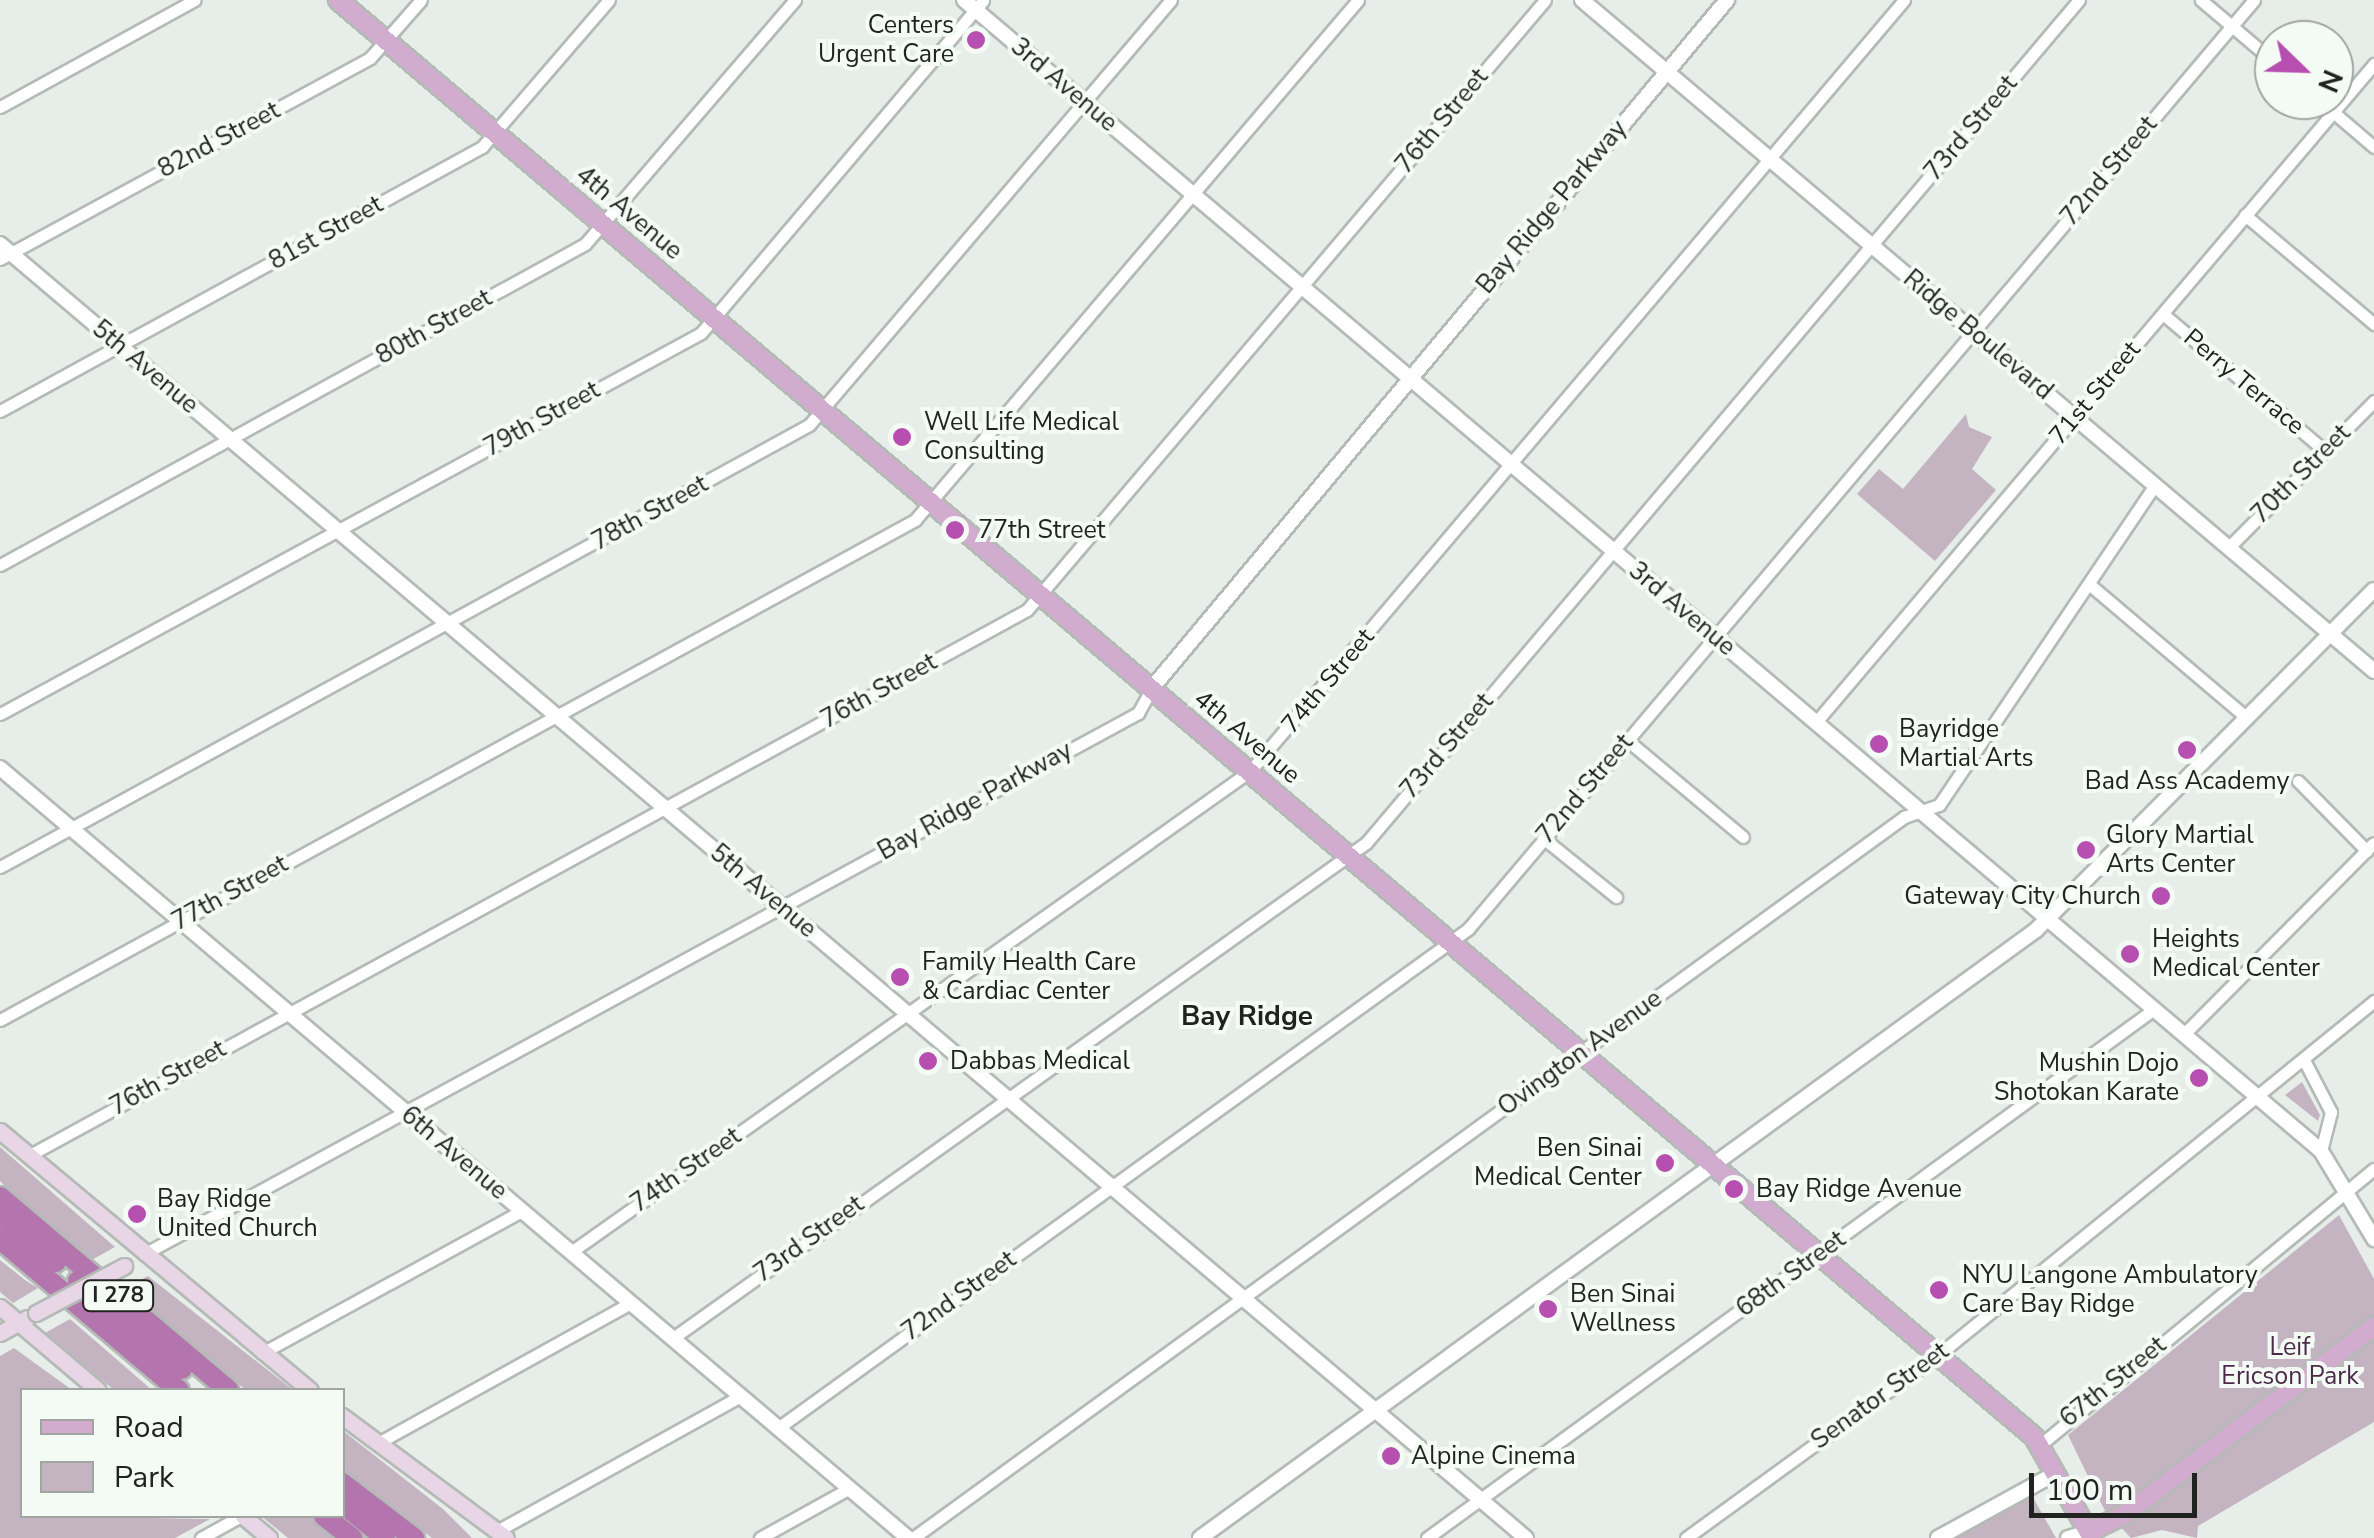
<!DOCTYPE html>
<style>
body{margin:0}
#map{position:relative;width:2374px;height:1538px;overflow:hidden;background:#e7ede8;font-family:"Nunito Sans",sans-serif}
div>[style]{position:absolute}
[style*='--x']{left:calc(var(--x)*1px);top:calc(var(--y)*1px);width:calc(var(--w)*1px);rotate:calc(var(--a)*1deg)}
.green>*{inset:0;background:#c4b4c2}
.roads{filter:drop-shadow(2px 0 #b4bab5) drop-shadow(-2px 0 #b4bab5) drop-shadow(0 2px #b4bab5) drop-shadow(0 -2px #b4bab5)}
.minor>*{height:11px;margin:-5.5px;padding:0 5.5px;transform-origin:5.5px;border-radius:5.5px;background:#fff}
.tertiary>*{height:14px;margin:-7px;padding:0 7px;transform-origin:7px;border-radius:7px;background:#fff}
.secondary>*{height:15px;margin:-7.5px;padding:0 7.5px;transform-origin:7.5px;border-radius:7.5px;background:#e8d6e7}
.primary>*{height:18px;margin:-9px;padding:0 9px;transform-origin:9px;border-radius:9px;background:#d2acce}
.motorway>*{height:20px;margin:-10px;padding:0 10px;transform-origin:10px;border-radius:10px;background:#b475ae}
.bridges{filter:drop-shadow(2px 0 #b4bab5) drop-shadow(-2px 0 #b4bab5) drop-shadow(0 2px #b4bab5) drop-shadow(0 -2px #b4bab5)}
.secondary-bridge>*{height:15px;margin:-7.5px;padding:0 7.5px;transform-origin:7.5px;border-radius:7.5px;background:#e8d6e7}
.dots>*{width:28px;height:28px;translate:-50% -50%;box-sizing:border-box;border:5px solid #f4fbf5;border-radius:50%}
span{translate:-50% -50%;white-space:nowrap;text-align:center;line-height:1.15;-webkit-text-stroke:8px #f4fbf5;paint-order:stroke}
.shield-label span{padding:2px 8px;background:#f4fbf5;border:2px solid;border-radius:8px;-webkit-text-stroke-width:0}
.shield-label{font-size:22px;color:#212321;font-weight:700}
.poi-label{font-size:25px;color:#212321}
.right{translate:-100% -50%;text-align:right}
.left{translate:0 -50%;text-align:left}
.street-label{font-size:25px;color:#212321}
.park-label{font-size:25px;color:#4c2849}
.neighbourhood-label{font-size:28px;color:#212321;font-weight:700}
.legend{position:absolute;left:20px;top:1388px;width:325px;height:130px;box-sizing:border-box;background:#f4fbf5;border:2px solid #a0a5a0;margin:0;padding:12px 18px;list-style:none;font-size:30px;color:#212321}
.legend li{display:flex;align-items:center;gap:20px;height:50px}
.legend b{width:50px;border:2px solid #a0a5a0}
.north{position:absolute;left:2254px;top:20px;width:100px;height:100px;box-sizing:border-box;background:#f4fbf5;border:2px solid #a0a5a0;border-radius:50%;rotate:113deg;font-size:28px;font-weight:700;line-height:40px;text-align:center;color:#212321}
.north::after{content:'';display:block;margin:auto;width:35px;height:45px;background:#b74fb1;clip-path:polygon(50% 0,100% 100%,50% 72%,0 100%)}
.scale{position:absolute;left:2029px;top:1473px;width:168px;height:45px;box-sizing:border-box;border:5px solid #212321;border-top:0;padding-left:12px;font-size:30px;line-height:35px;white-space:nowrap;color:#212321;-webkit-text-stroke:8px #f4fbf5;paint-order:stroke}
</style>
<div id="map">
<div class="green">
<div style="clip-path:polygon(1966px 414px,1969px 427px,1992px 437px,1972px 469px,1996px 490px,1935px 561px,1857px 494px,1879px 469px,1903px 489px)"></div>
<div style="clip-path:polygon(2302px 1082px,2320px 1115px,2318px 1121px,2285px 1095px)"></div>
<div style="clip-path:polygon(0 1147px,115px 1247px,88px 1262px,39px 1220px,0 1181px)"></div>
<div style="clip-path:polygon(2339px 1215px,2374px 1279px,2374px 1422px,2198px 1526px,2197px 1538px,2162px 1530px,2131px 1538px,2104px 1509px,2068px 1435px)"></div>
<div style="clip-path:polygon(0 1260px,25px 1280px,38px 1288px,13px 1303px,0 1292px)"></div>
<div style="clip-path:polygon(148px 1276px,293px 1390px,246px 1390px,120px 1291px)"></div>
<div style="clip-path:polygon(70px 1319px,152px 1390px,114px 1390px,45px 1333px)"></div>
<div style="clip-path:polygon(14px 1348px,72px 1390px,22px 1390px,22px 1516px,210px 1519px,175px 1538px,0 1538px,0 1356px)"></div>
<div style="clip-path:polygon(342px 1430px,443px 1509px,472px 1538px,432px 1538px,343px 1469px)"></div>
<div style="clip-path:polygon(2031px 1494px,2056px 1538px,1953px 1538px)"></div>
<div style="clip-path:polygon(261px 1516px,309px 1516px,344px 1538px,288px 1538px)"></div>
</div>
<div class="roads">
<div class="minor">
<div style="--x:2201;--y:0;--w:96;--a:40.3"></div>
<div style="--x:2319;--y:100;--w:72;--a:40.5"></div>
<div style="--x:0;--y:107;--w:222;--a:-28.8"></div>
<div style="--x:2245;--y:215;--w:169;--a:40.2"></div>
<div style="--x:0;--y:259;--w:421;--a:-28.5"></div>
<div style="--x:370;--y:58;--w:77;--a:-48.7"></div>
<div style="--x:2163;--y:314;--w:212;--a:40.2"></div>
<div style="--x:0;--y:411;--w:550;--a:-28.71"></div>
<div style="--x:482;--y:147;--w:194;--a:-49.2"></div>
<div style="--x:2229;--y:547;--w:206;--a:-45.2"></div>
<div style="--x:0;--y:565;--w:667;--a:-28.75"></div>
<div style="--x:585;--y:244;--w:322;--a:-49.3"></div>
<div style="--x:2089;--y:584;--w:206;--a:40.3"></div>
<div style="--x:0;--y:714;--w:798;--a:-28.52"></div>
<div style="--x:701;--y:333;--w:436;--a:-49.7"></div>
<div style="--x:1816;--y:722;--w:863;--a:-49.7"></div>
<div style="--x:1627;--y:740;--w:151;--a:39.9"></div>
<div style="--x:2298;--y:781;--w:98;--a:45.4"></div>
<div style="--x:1543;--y:838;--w:94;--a:38.9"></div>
<div style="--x:0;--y:867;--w:922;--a:-28.65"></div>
<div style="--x:809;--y:425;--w:558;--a:-49.58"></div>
<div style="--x:0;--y:1020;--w:1043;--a:-28.65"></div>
<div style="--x:915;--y:520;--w:683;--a:-49.57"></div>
<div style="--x:2184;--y:1034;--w:269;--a:-45.2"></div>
<div style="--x:2304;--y:1060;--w:59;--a:62.6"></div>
<div style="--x:2331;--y:1112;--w:40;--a:104.4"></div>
<div style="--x:28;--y:1156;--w:1138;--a:-28.66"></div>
<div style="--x:1027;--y:610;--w:800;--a:-49.66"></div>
<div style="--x:571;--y:1252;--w:832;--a:-35.31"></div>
<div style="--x:1250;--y:771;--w:1011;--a:-49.69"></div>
<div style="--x:144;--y:1254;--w:1132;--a:-28.56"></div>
<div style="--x:1138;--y:713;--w:29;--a:-61"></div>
<div style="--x:673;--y:1338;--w:852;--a:-35.54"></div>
<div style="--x:1366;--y:843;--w:1104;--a:-49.78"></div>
<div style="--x:262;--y:1353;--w:295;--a:-28.7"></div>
<div style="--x:778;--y:1428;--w:852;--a:-35.87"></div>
<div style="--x:1468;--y:929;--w:1217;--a:-49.77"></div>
<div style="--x:378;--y:1443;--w:289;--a:-29"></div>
<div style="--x:2040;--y:1445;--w:433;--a:-39.6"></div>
<div style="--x:497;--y:1531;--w:279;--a:-29"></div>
<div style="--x:201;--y:1538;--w:46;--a:-28.8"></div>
<div style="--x:760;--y:1538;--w:103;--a:-29.1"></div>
<div style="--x:913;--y:1538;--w:1226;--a:-36.04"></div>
<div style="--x:1904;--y:817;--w:37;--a:-19"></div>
<div style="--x:1939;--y:805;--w:386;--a:-56"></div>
<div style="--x:1427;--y:1538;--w:899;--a:-36.04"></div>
<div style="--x:1686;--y:1538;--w:311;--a:-36"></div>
<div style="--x:1938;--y:1355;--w:562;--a:-39.07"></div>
</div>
<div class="tertiary">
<div style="--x:964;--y:0;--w:1779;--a:40.3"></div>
<div style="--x:2321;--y:1151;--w:103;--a:58.9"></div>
<div style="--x:1582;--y:0;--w:1038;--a:40.27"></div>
<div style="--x:0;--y:244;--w:2001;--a:40.3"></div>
<div style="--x:1152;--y:688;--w:897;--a:-50.11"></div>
<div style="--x:0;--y:768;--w:1191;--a:40.3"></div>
<div style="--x:1200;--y:1538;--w:1034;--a:-36.03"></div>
<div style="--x:2036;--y:930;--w:479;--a:-45.2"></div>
<div style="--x:1938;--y:1538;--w:135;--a:-28.8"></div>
<div style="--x:2068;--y:1538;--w:22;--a:-16"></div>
</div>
<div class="secondary">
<div style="--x:0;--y:1131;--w:404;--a:39.9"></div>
<div style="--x:0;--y:1307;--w:128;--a:40.3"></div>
<div style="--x:0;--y:1333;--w:31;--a:-29"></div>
<div style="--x:342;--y:1416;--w:204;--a:36.6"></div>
<div style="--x:243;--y:1516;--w:34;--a:40"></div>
</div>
<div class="primary">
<div style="--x:338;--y:0;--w:2223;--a:40.27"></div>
<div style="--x:2034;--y:1437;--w:116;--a:60.1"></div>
<div style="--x:2089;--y:1532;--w:42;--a:-26.6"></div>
<div style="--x:2127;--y:1513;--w:310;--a:-37.1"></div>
</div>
<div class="motorway">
<div style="--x:0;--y:1197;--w:299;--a:40.2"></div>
<div style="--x:0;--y:1215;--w:73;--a:40"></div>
<div style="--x:0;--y:1239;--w:234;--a:40.2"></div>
<div style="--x:78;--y:1281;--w:136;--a:40.2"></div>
<div style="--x:342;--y:1483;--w:91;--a:37.4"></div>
<div style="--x:342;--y:1503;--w:55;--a:39.1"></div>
<div style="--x:324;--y:1516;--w:36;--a:38"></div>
</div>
</div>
<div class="bridges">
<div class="secondary-bridge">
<div style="--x:36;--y:1313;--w:100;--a:-28.1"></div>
</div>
</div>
<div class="dots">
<div style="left:976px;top:40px;background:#b74fb1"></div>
<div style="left:902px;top:437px;background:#b74fb1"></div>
<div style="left:955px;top:530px;background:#b74fb1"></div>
<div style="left:1879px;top:744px;background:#b74fb1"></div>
<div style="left:2187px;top:750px;background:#b74fb1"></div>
<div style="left:2086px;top:850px;background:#b74fb1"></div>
<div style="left:2161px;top:896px;background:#b74fb1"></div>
<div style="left:2130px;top:954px;background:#b74fb1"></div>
<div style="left:900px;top:977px;background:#b74fb1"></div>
<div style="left:928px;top:1061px;background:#b74fb1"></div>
<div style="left:2199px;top:1078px;background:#b74fb1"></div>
<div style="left:1665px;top:1163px;background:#b74fb1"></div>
<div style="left:1734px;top:1189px;background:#b74fb1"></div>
<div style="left:137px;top:1214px;background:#b74fb1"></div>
<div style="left:1939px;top:1290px;background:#b74fb1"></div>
<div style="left:1548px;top:1309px;background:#b74fb1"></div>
<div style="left:1391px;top:1456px;background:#b74fb1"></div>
</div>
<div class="shield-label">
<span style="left:118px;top:1296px">I 278</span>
</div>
<div class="poi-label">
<span class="right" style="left:954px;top:40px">Centers<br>Urgent Care</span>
<span class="left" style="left:924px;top:437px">Well Life Medical<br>Consulting</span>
<span class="left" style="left:978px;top:530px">77th Street</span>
<span class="left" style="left:1899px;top:744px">Bayridge<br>Martial Arts</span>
<span style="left:2187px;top:781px">Bad Ass Academy</span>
<span class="left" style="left:2106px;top:850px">Glory Martial<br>Arts Center</span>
<span class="right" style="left:2141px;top:896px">Gateway City Church</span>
<span class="left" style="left:2152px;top:954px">Heights<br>Medical Center</span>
<span class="left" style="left:922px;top:977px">Family Health Care<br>&amp; Cardiac Center</span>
<span class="left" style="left:950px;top:1061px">Dabbas Medical</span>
<span class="right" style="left:2179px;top:1078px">Mushin Dojo<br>Shotokan Karate</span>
<span class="right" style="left:1642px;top:1163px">Ben Sinai<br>Medical Center</span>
<span class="left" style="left:1756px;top:1189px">Bay Ridge Avenue</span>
<span class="left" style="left:157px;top:1214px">Bay Ridge<br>United Church</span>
<span class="left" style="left:1962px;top:1290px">NYU Langone Ambulatory<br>Care Bay Ridge</span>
<span class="left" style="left:1570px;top:1309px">Ben Sinai<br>Wellness</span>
<span class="left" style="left:1411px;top:1456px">Alpine Cinema</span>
</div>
<div class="street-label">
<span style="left:1064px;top:85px;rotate:40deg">3rd Avenue</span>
<span style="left:1442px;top:121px;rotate:-50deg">76th Street</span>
<span style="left:1971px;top:128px;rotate:-50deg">73rd Street</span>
<span style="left:219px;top:140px;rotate:-28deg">82nd Street</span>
<span style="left:2109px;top:171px;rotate:-50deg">72nd Street</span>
<span style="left:1552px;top:207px;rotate:-50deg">Bay Ridge Parkway</span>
<span style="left:629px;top:213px;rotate:40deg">4th Avenue</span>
<span style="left:326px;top:233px;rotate:-29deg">81st Street</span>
<span style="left:434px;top:327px;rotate:-29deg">80th Street</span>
<span style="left:1978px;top:335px;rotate:40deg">Ridge Boulevard</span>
<span style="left:145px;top:367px;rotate:40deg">5th Avenue</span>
<span style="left:2244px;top:382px;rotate:40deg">Perry Terrace</span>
<span style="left:2095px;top:393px;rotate:-50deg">71st Street</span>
<span style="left:542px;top:419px;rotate:-29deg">79th Street</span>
<span style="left:2301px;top:474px;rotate:-45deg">70th Street</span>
<span style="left:650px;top:513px;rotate:-29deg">78th Street</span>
<span style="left:1682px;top:609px;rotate:40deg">3rd Avenue</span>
<span style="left:1328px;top:681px;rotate:-50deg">74th Street</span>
<span style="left:879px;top:691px;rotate:-29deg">76th Street</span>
<span style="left:1247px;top:737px;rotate:40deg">4th Avenue</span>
<span style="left:1447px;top:746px;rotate:-50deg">73rd Street</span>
<span style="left:1585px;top:789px;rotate:-50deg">72nd Street</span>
<span style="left:975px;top:801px;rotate:-29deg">Bay Ridge Parkway</span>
<span style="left:763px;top:891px;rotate:40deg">5th Avenue</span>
<span style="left:230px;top:893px;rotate:-29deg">77th Street</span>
<span style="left:1580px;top:1053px;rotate:-36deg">Ovington Avenue</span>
<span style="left:168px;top:1078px;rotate:-29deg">76th Street</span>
<span style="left:454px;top:1153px;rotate:40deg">6th Avenue</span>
<span style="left:686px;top:1170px;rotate:-35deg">74th Street</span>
<span style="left:809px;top:1239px;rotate:-36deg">73rd Street</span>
<span style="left:1791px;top:1274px;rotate:-36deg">68th Street</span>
<span style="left:959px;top:1296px;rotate:-36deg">72nd Street</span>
<span style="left:2113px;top:1382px;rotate:-39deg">67th Street</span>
<span style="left:1880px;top:1396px;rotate:-36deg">Senator Street</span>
</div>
<div class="park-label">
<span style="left:2290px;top:1362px">Leif<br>Ericson Park</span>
</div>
<div class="neighbourhood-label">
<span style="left:1247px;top:1016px">Bay Ridge</span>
</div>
<ul class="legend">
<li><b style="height:12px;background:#d2acce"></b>Road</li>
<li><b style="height:28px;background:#c4b4c2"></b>Park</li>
</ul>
<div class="north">N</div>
<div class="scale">100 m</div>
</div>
